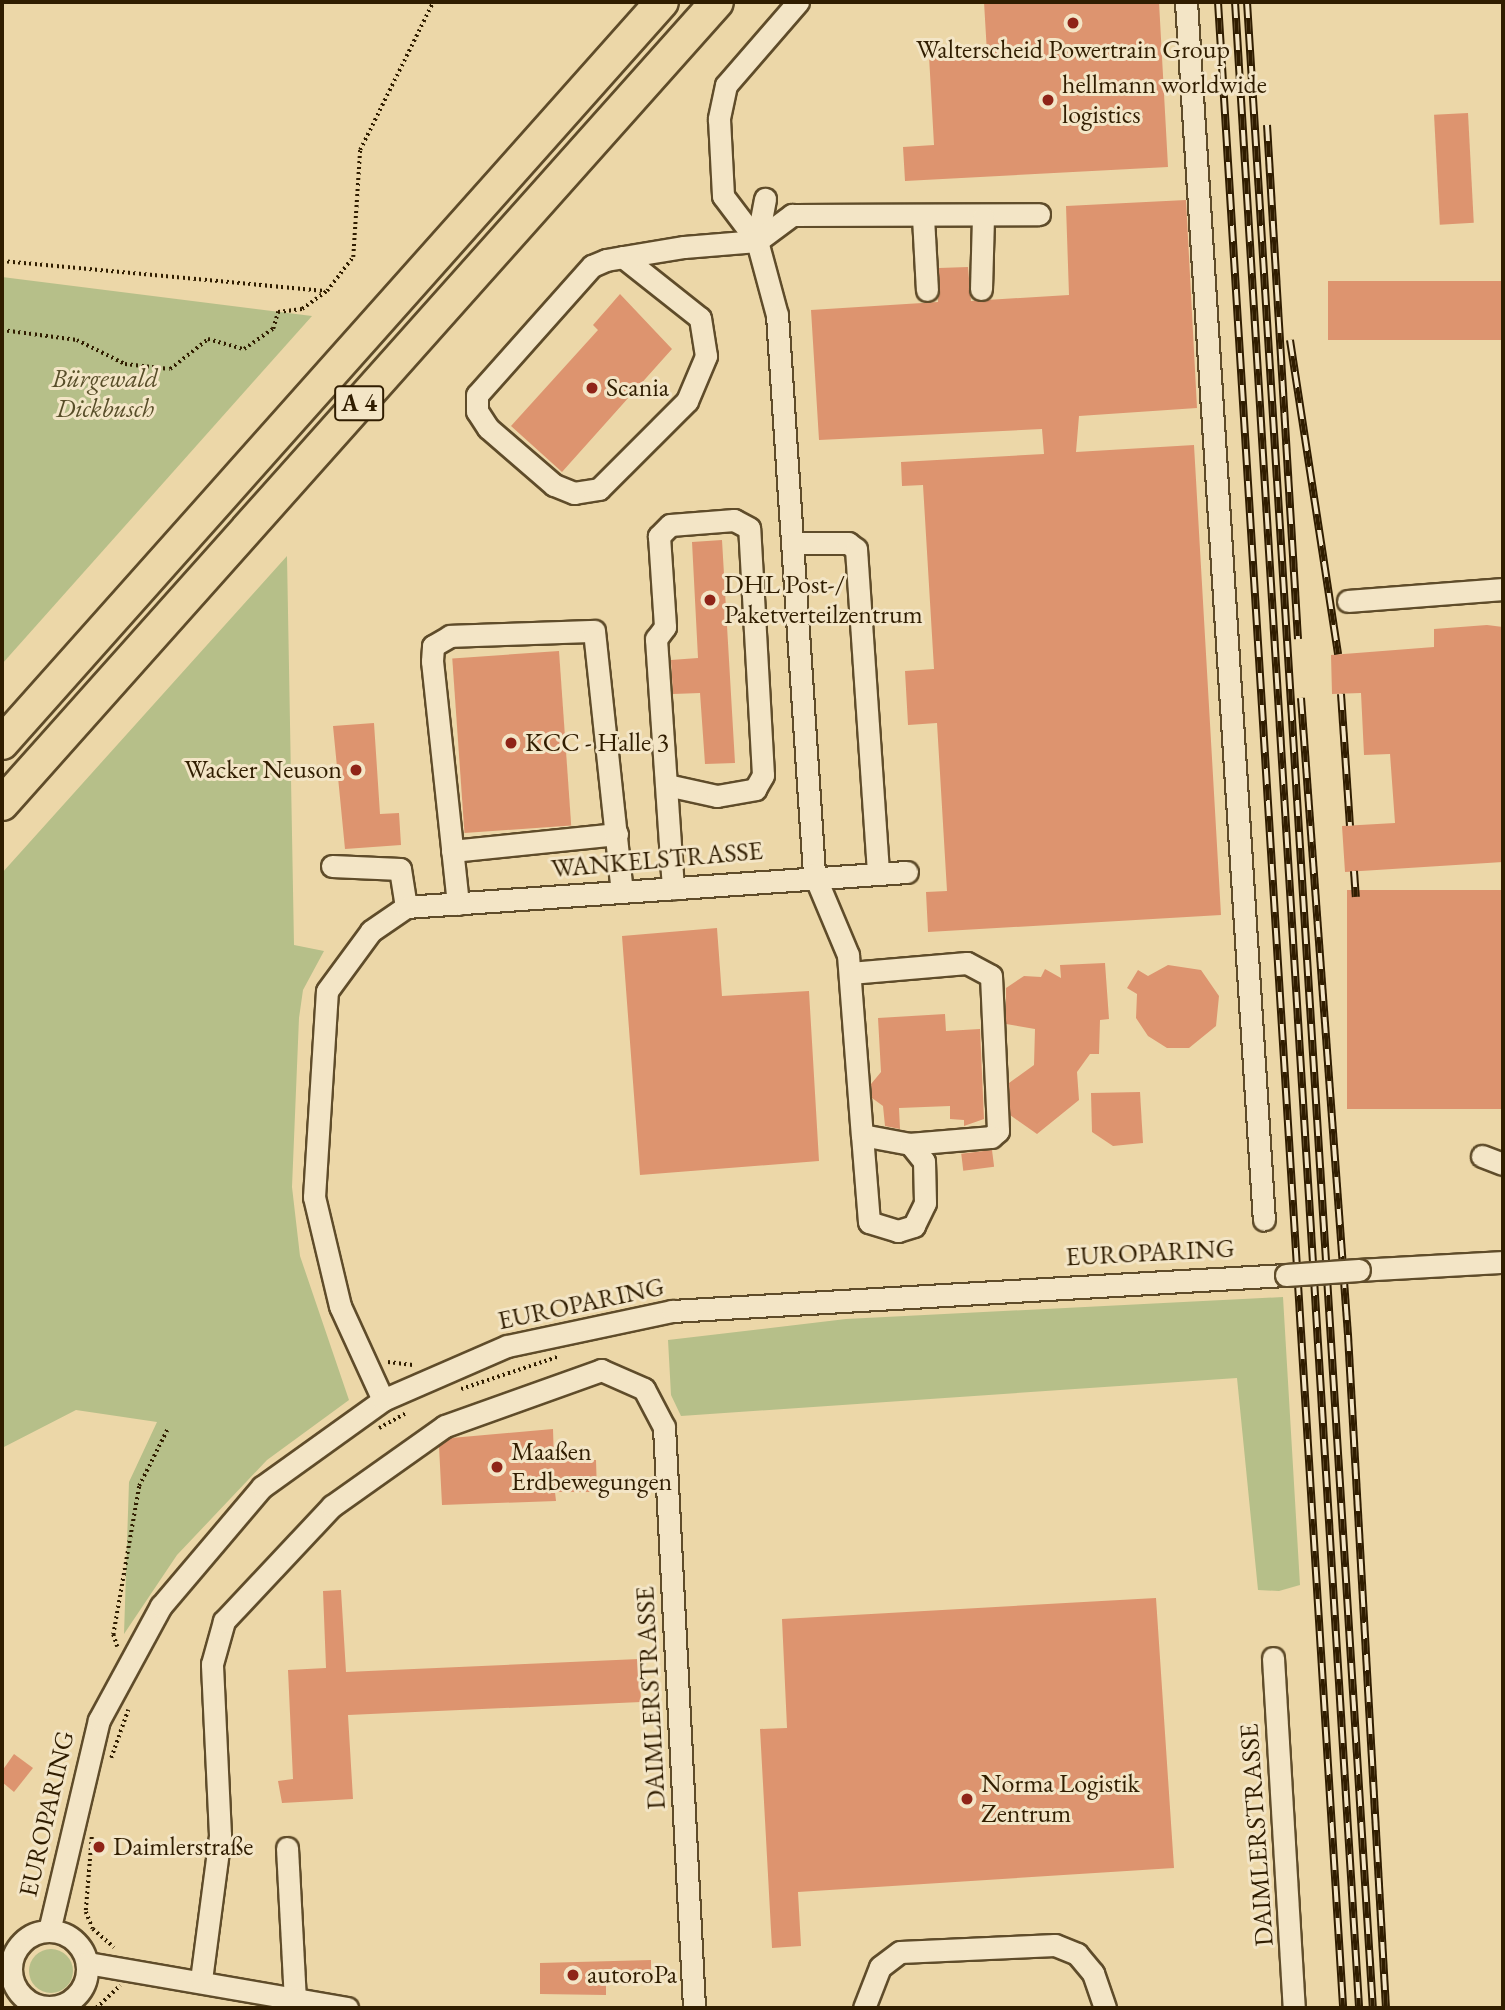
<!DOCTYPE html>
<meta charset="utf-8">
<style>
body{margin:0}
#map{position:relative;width:1505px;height:2010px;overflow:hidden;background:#ecd7a8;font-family:"EB Garamond",serif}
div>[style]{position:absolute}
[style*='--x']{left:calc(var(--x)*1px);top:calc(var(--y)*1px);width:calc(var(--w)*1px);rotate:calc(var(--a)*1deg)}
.green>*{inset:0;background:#b6bf89}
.round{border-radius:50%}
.building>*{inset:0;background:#dd946f;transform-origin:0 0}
.path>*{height:3.5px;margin-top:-1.75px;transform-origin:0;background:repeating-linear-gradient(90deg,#301d00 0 2px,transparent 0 5.5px)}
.roads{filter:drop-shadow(2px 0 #5f4c2a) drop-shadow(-2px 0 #5f4c2a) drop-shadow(0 2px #5f4c2a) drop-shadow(0 -2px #5f4c2a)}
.minor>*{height:21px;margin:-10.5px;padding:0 10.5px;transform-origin:10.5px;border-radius:10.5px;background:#f3e5c6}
.minor>.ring{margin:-10.5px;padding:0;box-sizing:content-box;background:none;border:21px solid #f3e5c6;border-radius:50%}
.highway>*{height:32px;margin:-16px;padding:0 16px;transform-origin:16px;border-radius:16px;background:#ecd7a8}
.rail>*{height:8px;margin-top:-4px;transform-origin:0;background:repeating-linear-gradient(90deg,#f3e5c6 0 16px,#301d00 0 32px);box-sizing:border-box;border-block:2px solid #301d00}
.bridges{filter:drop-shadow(2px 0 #5f4c2a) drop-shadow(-2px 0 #5f4c2a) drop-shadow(0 2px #5f4c2a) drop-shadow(0 -2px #5f4c2a)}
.minor-bridge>*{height:21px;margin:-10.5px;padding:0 10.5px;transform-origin:10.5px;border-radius:10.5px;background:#f3e5c6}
.dots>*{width:19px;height:19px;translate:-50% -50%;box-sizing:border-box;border:4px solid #f3e5c6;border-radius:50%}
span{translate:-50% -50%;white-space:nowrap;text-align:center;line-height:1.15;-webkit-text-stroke:6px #f3e5c6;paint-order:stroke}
.shield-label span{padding:2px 5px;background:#f3e5c6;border:2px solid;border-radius:5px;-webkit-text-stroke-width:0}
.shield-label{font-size:24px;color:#301d00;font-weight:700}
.poi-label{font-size:26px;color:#301d00}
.left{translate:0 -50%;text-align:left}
.right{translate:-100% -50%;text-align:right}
.park-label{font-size:26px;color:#584e29;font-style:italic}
.street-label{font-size:26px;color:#301d00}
.frame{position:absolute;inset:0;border:4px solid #301d00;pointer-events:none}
</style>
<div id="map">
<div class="green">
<div style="clip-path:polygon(2px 277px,312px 316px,2px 664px)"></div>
<div style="clip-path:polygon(287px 556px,294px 945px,324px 951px,303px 990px,299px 1018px,292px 1187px,300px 1256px,349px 1400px,267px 1460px,177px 1555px,124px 1634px,129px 1482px,157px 1422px,76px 1410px,2px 1448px,2px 873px)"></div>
<div style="clip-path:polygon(1283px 1297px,1300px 1585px,1279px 1591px,1258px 1590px,1237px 1378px,681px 1416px,671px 1395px,668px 1340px,846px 1319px)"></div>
<div class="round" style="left:29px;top:1949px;width:44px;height:44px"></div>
</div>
<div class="building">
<div style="clip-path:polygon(984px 2px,1159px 2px,1168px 167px,905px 181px,903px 147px,934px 145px,929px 56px,987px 53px)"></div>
<div style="left:1468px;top:113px;width:110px;height:34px;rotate:87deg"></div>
<div style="clip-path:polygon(1186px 200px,1197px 408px,1079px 416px,1076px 452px,1194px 445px,1221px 915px,928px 932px,926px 892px,947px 891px,937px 723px,908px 725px,905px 671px,934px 669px,923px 485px,902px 486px,901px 462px,1044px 454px,1042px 429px,819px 440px,811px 310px,938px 302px,939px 268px,968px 267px,971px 301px,1069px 295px,1066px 206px)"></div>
<div style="left:1503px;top:281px;width:59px;height:175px;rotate:90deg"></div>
<div style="clip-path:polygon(620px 294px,672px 349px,562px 472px,511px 426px,598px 330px,593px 325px)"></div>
<div style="clip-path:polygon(722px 540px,735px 763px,705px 764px,700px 693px,673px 694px,671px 660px,698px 658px,692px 542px)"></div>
<div style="clip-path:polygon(1487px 625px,1503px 627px,1503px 862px,1345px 872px,1342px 826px,1395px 823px,1390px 754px,1364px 755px,1361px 693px,1332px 694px,1331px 655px,1434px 647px,1434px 629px)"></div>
<div style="left:559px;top:651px;width:175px;height:107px;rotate:86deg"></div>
<div style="clip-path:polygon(374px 723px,380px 814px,399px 813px,401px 845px,345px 849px,333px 726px)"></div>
<div style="left:1503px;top:890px;width:219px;height:156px;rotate:90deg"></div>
<div style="clip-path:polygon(717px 928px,722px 996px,809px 991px,819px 1161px,640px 1175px,622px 936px)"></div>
<div style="clip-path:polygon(1105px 963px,1109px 1019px,1100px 1020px,1099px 1054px,1090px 1054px,1077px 1072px,1079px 1100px,1037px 1134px,1010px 1115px,1009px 1083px,1034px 1065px,1035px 1029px,1006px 1024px,1006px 988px,1024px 976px,1041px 977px,1045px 969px,1061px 978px,1060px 965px)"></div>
<div style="clip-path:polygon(1168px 965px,1201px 970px,1219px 996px,1216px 1026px,1189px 1048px,1167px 1048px,1148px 1036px,1136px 1018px,1137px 994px,1127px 988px,1138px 970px,1148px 976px)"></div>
<div style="clip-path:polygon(945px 1014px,946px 1031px,980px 1029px,984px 1119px,964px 1126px,964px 1120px,950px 1119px,950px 1106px,899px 1108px,900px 1129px,885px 1126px,883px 1106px,872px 1098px,871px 1084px,881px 1072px,878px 1018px)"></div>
<div style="clip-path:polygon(1140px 1092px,1143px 1143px,1113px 1146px,1092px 1132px,1091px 1093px)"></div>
<div style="left:992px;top:1150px;width:17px;height:31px;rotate:83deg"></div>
<div style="clip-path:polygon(553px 1429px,554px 1461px,596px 1460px,597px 1492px,555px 1492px,556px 1501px,442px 1505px,439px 1446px,451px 1438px)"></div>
<div style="clip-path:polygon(341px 1590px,346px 1672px,639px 1659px,641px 1702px,348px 1715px,353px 1799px,282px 1803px,278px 1781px,293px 1779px,288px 1670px,326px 1668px,323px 1591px)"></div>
<div style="clip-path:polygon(1156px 1598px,1174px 1868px,798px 1892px,801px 1946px,772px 1948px,760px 1729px,787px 1728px,782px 1619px)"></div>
<div style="clip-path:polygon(14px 1754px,33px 1768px,14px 1792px,2px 1782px,2px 1771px)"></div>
<div style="clip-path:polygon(651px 1960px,651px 1976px,606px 1975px,606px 1995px,540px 1994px,540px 1963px)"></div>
</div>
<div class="path">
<div style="--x:2;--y:261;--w:324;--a:5.3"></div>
<div style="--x:2;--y:330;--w:76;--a:7.6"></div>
<div style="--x:77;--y:340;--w:54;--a:26.6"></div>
<div style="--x:125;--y:364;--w:45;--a:6.3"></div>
<div style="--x:170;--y:369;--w:48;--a:-38.3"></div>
<div style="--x:208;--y:339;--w:37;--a:16"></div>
<div style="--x:244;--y:349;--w:35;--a:-35"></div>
<div style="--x:273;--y:329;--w:18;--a:-74"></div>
<div style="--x:278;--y:312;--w:24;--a:-7"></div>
<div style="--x:302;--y:309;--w:31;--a:-36"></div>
<div style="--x:327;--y:291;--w:43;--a:-52.6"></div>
<div style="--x:353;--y:257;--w:107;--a:-86.3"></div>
<div style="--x:360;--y:150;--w:165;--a:-63.7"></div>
<div style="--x:388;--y:1362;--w:25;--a:7"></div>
<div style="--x:461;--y:1389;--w:104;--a:-18.4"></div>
<div style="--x:379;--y:1428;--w:31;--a:-29"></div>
<div style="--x:117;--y:1647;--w:13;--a:-108"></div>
<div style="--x:113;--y:1635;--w:151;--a:-80.1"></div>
<div style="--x:139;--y:1486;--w:65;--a:-63.4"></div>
<div style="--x:111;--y:1758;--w:51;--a:-70.5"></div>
<div style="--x:92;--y:1837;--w:75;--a:94.6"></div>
<div style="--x:86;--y:1912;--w:18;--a:68"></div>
<div style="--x:93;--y:1929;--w:28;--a:41"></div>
<div style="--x:96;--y:2008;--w:33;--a:-43"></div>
</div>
<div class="roads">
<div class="minor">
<div style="--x:798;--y:2;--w:110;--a:130.9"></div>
<div style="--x:726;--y:85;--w:35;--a:102"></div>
<div style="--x:719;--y:119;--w:77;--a:87"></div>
<div style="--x:723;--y:196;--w:56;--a:52.9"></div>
<div style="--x:757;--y:241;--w:77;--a:74.9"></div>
<div style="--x:777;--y:315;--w:560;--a:86.21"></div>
<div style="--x:814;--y:874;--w:88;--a:67.2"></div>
<div style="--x:848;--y:955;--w:181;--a:85.6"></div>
<div style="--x:862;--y:1135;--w:49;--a:10.6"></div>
<div style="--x:910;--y:1144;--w:22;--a:51"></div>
<div style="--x:924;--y:1161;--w:42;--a:88.6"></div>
<div style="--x:925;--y:1203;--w:25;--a:116"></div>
<div style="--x:914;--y:1226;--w:17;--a:163"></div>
<div style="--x:898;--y:1231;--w:30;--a:-163"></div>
<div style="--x:869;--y:1222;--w:87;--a:-94.6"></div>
<div style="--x:1186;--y:2;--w:1220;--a:86.34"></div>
<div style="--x:923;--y:217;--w:73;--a:86.9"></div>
<div style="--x:757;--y:241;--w:43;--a:-79.2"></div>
<div style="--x:623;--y:257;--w:98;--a:38.4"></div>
<div style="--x:700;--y:318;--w:38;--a:81"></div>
<div style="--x:706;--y:356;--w:49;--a:112.9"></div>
<div style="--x:687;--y:401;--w:124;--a:135"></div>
<div style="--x:599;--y:489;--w:25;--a:171"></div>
<div style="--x:574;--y:493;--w:22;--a:-158"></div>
<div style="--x:554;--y:485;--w:87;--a:-139.2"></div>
<div style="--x:488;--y:428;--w:20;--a:-123"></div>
<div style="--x:477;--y:411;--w:16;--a:-90"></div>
<div style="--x:477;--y:395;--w:173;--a:-48.3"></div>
<div style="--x:592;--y:266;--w:15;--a:-23"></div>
<div style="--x:606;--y:260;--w:17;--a:-10"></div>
<div style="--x:623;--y:257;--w:62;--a:-9.3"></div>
<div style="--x:684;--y:247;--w:73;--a:-4.7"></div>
<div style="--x:757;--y:241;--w:44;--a:-36.6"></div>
<div style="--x:792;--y:215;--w:247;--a:-0.2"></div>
<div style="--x:981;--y:289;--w:72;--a:-88.4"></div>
<div style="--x:792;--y:543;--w:56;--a:0"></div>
<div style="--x:848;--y:543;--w:10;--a:37"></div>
<div style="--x:856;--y:549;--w:325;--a:86.1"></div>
<div style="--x:1348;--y:601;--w:155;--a:-4.4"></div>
<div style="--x:667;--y:785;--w:51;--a:12.4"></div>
<div style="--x:717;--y:796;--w:39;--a:-10"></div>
<div style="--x:755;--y:789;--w:16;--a:-60"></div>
<div style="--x:763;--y:775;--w:247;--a:-93.2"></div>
<div style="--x:749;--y:528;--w:17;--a:-152"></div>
<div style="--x:734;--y:520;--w:64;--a:175.5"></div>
<div style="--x:670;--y:525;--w:16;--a:135"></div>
<div style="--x:659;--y:536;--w:91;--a:86.2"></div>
<div style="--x:665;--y:627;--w:15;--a:127"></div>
<div style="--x:656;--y:639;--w:250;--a:86.1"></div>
<div style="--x:452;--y:851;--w:166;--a:-5.9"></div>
<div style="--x:332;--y:866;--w:68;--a:2.5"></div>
<div style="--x:400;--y:869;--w:38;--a:81"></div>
<div style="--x:458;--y:904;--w:244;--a:-96.1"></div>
<div style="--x:432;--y:661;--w:15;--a:-86"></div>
<div style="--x:433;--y:646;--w:20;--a:-30"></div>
<div style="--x:450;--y:636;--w:144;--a:-2"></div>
<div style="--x:594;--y:631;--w:262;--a:83.9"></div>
<div style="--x:850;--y:973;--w:117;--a:-4.9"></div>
<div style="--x:967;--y:963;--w:27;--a:28"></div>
<div style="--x:991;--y:976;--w:155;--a:87.4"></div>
<div style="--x:998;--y:1131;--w:9;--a:139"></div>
<div style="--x:991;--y:1137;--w:81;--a:175.1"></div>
<div style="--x:1482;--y:1156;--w:22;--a:21"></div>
<div style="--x:1359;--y:1270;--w:144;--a:-3.2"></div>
<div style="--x:383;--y:1400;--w:103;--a:-114.6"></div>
<div style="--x:340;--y:1306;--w:112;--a:-103.4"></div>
<div style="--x:314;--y:1197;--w:206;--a:-86.4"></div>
<div style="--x:327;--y:991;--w:74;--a:-53.7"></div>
<div style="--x:371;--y:931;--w:42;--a:-34.4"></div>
<div style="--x:406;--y:907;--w:502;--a:-4"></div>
<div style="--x:1273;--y:1658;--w:351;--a:86.6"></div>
<div style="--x:287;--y:1848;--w:151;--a:87"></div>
<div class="ring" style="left:11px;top:1931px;width:55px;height:55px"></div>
<div style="--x:49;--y:1931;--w:217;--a:-76.7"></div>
<div style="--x:99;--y:1720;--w:130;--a:-61.5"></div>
<div style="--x:161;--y:1606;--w:156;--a:-49.7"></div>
<div style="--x:262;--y:1487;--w:149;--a:-35.7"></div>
<div style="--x:383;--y:1400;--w:135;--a:-23.5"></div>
<div style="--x:507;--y:1346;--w:169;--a:-12"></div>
<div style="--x:672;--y:1311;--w:615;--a:-3.36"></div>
<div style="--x:87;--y:1963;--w:264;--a:9.8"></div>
<div style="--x:201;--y:1980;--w:146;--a:-82.5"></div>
<div style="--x:220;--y:1835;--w:171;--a:-92.7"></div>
<div style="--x:212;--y:1664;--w:45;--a:-74.4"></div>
<div style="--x:224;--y:1621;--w:158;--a:-46.8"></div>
<div style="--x:332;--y:1506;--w:138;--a:-35.3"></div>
<div style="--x:445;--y:1426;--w:166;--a:-19.7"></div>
<div style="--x:601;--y:1370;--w:47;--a:23.8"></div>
<div style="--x:644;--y:1389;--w:43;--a:62.2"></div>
<div style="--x:664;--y:1427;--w:582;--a:87.04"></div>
<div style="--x:864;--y:2008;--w:44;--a:-68.7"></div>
<div style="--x:880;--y:1967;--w:25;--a:-37"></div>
<div style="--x:900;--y:1952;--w:155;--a:-2.6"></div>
<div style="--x:1055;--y:1945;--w:24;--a:22"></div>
<div style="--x:1077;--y:1954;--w:25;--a:50"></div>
<div style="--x:1093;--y:1973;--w:37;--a:71"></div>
</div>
<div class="highway">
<div style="--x:2;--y:743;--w:992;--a:-48.31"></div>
<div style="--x:2;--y:804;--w:1074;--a:-48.28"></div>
</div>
</div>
<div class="rail">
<div style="--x:1218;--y:2;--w:2010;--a:86.43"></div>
<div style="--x:1235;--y:2;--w:2010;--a:86.46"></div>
<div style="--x:1247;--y:2;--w:2010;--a:86.41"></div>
<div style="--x:1267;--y:125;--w:515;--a:86.55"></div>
<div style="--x:1290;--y:340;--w:318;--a:81.3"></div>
<div style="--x:1341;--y:694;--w:132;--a:86.1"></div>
<div style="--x:1301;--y:698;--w:639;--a:85.78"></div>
<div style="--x:1348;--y:1335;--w:674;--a:86.77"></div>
<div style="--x:1354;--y:871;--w:26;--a:86"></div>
</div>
<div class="bridges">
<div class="minor-bridge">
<div style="--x:1286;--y:1275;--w:73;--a:-3.9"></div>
</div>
</div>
<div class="dots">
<div style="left:1073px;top:23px;background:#8f2418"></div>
<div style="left:1048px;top:100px;background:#8f2418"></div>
<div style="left:592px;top:388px;background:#8f2418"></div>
<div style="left:710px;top:600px;background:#8f2418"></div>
<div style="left:511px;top:743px;background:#8f2418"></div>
<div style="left:356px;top:770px;background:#8f2418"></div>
<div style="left:497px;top:1467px;background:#8f2418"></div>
<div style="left:967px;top:1799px;background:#8f2418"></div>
<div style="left:99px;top:1847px;background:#8f2418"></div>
<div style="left:573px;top:1975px;background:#8f2418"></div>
</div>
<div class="shield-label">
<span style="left:359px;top:403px">A 4</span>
</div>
<div class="poi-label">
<span style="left:1073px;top:50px">Walterscheid Powertrain Group</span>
<span class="left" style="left:1062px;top:100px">hellmann worldwide<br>logistics</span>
<span class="left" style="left:606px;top:388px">Scania</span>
<span class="left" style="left:724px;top:600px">DHL Post-/<br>Paketverteilzentrum</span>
<span class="left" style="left:525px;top:743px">KCC - Halle 3</span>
<span class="right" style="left:342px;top:770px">Wacker Neuson</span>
<span class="left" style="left:511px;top:1467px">Maaßen<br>Erdbewegungen</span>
<span class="left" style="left:981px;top:1799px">Norma Logistik<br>Zentrum</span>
<span class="left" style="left:113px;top:1847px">Daimlerstraße</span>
<span class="left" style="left:587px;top:1975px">autoroPa</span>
</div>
<div class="park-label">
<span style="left:105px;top:394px">Bürgewald<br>Dickbusch</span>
</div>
<div class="street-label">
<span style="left:657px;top:860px;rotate:-5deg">WANKELSTRASSE</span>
<span style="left:1150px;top:1253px;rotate:-3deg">EUROPARING</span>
<span style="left:581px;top:1304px;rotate:-12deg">EUROPARING</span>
<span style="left:651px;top:1698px;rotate:-93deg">DAIMLERSTRASSE</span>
<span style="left:47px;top:1814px;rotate:-77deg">EUROPARING</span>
<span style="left:1257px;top:1835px;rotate:-94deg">DAIMLERSTRASSE</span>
</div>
<div class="frame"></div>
</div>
